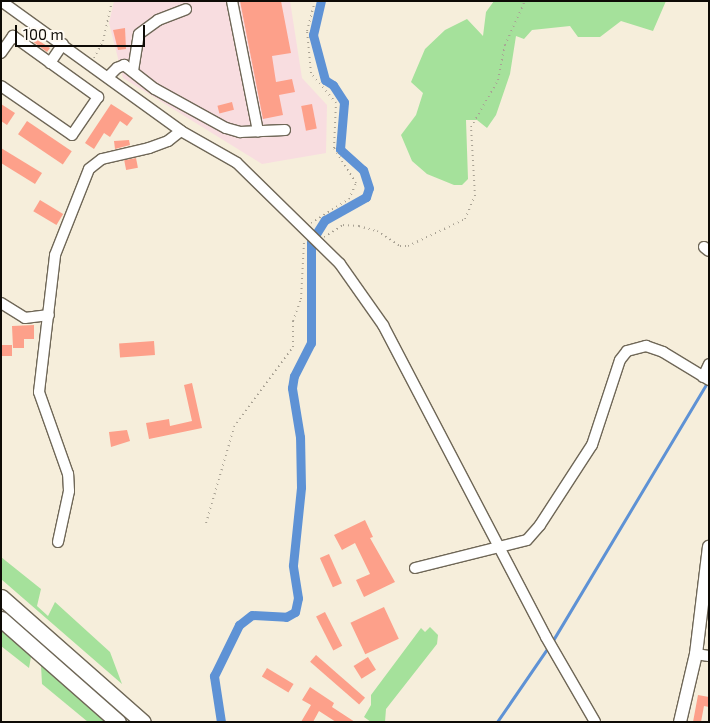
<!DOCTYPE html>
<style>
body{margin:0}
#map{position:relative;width:710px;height:723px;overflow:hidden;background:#f6eedb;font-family:"Exo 2",sans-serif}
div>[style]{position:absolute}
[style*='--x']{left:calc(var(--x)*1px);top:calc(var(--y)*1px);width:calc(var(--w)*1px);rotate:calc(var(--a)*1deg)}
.industrial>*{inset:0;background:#f8dde0}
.green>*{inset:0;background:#a5e19b}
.stream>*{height:2.5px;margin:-1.25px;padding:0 1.25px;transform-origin:1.25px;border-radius:1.25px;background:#5e92d5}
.canal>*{height:9px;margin:-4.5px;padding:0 4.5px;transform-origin:4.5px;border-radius:4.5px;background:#5e92d5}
.building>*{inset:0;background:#fda08a;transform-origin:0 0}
.path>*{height:2px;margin-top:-1px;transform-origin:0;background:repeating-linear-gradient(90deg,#a9a294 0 1px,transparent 0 5px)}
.roads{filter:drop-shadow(1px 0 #6f6757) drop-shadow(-1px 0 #6f6757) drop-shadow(0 1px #6f6757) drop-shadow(0 -1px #6f6757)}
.minor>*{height:10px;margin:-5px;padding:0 5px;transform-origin:5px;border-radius:5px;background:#fff}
.major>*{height:12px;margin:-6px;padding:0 6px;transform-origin:6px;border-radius:6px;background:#fff}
.highway>*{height:15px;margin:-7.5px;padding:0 7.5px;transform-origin:7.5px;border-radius:7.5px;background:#fff}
span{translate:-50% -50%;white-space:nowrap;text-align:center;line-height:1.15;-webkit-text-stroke:4px #fffbf4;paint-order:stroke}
.frame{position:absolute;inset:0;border:2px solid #0e0b06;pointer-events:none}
.scale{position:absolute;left:15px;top:25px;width:130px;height:22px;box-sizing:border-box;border:2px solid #0e0b06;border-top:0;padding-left:6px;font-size:15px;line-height:18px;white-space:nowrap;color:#0e0b06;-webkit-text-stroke:4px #fffbf4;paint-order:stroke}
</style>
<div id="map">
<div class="industrial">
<div style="clip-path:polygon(114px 1px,290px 1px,302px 78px,327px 105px,326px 153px,262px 164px,123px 78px,109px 23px)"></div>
</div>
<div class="green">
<div style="clip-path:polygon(494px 1px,666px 1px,653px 31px,621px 21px,600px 37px,578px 37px,570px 26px,532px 30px,524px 39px,516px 36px,510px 74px,496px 115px,487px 128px,477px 120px,466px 120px,468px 179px,462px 185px,454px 185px,427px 174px,412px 161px,401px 135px,416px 115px,423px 93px,411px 82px,425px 49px,445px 30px,467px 19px,483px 36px,486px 12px)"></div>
<div style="clip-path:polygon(1px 557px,41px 589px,37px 606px,48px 616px,55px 602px,110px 652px,122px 684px,1px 579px)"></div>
<div style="clip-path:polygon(430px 627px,438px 635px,437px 644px,386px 709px,385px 722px,371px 722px,364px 717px,371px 705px,371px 695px,421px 628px,425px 632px)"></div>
<div style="clip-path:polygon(1px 629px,31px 657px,29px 668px,1px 646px)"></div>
<div style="clip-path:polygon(41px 665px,106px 722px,88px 722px,42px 684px)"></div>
</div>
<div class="stream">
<div style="--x:552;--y:642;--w:302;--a:-59.1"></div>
<div style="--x:497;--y:722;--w:92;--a:-55.6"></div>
</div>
<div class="canal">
<div style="--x:221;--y:722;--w:47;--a:-98.7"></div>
<div style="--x:214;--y:676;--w:57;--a:-63.9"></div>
<div style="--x:239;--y:625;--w:16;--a:-38"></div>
<div style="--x:252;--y:615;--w:34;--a:3"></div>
<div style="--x:286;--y:617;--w:10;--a:-29"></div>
<div style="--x:295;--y:612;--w:14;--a:-78"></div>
<div style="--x:298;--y:598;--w:33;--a:-99"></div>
<div style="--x:293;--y:565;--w:78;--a:-84.1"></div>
<div style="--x:301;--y:487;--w:50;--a:-91.1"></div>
<div style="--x:300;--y:437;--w:50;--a:-99.3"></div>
<div style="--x:292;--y:388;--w:12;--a:-81"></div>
<div style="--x:294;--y:376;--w:37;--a:-63"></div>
<div style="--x:311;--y:343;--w:101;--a:-90"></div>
<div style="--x:311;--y:242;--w:26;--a:-58"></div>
<div style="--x:325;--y:220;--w:47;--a:-29.3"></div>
<div style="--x:366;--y:197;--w:9;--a:-72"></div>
<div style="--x:369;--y:188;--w:19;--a:-108"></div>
<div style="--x:363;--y:170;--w:31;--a:-138"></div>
<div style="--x:340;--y:149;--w:47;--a:-85.1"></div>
<div style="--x:344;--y:102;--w:20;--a:-123"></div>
<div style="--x:333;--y:85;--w:9;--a:-148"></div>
<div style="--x:325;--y:80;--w:47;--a:-104.9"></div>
<div style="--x:313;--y:35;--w:35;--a:-77"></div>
</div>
<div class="building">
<div style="clip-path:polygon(240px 1px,281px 1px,291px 53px,272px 56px,276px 82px,292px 79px,295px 92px,279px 95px,283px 115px,263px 119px)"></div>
<div style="clip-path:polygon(125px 28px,126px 49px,118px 50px,113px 30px)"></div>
<div style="clip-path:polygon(30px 35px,50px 48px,47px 52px,28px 38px)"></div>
<div style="left:232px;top:102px;width:8px;height:15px;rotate:76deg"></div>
<div style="clip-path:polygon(1px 104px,15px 113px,7px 125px,1px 121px)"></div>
<div style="clip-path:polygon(111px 104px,133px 118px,127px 126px,120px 121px,110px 137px,104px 133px,94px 149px,85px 143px)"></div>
<div style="left:312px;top:104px;width:25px;height:11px;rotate:79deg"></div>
<div style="left:27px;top:121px;width:54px;height:16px;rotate:34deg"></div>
<div style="clip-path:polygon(129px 140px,130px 145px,115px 149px,114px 141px)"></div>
<div style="clip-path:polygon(1px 148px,42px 173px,35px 184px,1px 163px)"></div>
<div style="left:136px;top:158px;width:10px;height:12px;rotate:79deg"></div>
<div style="left:40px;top:200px;width:27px;height:13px;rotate:31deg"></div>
<div style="clip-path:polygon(34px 325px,34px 339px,24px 339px,24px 348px,13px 348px,12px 326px)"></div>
<div style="left:154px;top:341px;width:14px;height:35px;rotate:86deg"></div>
<div style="left:12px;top:345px;width:11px;height:11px;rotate:90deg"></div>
<div style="clip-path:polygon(192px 383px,202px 428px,149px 439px,146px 423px,169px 419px,170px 426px,192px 421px,184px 385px)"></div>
<div style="clip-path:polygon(127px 430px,130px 441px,111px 447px,109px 432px)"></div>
<div style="clip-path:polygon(365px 520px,373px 537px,370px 538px,395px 582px,364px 597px,356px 580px,370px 574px,355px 543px,342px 550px,334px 535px)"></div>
<div style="left:329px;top:554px;width:32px;height:10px;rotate:66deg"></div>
<div style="left:384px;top:607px;width:35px;height:37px;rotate:65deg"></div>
<div style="left:325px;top:612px;width:38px;height:10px;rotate:63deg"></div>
<div style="left:316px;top:655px;width:65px;height:9px;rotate:41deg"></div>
<div style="left:368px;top:657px;width:15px;height:17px;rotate:58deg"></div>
<div style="left:267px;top:668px;width:31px;height:10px;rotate:31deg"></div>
<div style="clip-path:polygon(310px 687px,334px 703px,332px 707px,355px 722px,336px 722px,319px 711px,313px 722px,301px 722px,311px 705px,302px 700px)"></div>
<div style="clip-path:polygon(698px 695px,709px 697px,709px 707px,704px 706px,701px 722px,693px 722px)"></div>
</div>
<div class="path">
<div style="--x:94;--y:58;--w:19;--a:-62"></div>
<div style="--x:103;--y:41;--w:41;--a:-77.3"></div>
<div style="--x:311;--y:223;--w:45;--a:-32.3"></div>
<div style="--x:349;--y:199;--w:17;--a:-66"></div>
<div style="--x:356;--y:183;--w:41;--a:-122.2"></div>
<div style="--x:334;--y:148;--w:45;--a:-87.5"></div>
<div style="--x:336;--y:103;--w:39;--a:-130"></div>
<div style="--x:311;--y:73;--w:42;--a:-95.4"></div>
<div style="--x:307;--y:31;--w:31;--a:-75"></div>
<div style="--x:324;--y:237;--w:22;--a:-32"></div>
<div style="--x:343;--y:225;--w:16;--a:4"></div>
<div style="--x:359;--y:226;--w:19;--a:16"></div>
<div style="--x:377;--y:231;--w:27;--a:33"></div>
<div style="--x:400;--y:246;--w:8;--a:0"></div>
<div style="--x:408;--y:246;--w:63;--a:-25.3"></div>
<div style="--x:465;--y:219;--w:25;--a:-67"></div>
<div style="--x:475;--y:196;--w:69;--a:-93.3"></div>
<div style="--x:471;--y:127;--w:54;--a:-60.1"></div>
<div style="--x:498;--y:80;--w:36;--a:-79"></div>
<div style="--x:505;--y:45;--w:48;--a:-65.6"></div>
<div style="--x:206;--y:523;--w:100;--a:-73.7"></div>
<div style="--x:234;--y:427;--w:99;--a:-53.6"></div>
<div style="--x:293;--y:347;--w:26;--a:-90"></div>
<div style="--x:293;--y:321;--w:23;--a:-70"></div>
<div style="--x:301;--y:299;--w:57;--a:-87"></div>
</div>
<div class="roads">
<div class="minor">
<div style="--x:1;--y:1;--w:222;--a:35.8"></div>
<div style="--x:181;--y:131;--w:64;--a:29.7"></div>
<div style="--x:237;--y:163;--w:144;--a:44.4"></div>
<div style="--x:340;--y:264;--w:75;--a:54.8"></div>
<div style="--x:383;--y:325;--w:352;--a:62.4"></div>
<div style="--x:546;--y:637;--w:98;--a:60"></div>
<div style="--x:232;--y:1;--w:133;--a:78.7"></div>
<div style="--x:1;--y:53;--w:21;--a:-55"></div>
<div style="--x:13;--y:36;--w:105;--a:35.7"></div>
<div style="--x:98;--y:97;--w:46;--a:124.4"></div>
<div style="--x:72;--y:135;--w:86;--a:-145.4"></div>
<div style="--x:50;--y:63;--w:23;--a:-56"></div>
<div style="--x:133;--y:71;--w:37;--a:-81"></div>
<div style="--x:139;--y:34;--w:24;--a:-36"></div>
<div style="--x:158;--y:20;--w:30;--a:-21"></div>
<div style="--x:108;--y:77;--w:13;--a:-45"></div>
<div style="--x:117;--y:68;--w:8;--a:-23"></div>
<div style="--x:124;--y:65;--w:39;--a:38"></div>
<div style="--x:155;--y:89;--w:81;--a:28.8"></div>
<div style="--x:226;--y:128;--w:15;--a:16"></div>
<div style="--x:240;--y:132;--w:45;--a:-2.5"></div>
<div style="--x:704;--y:247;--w:6;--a:39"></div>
<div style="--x:1;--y:303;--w:28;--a:32"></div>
<div style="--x:25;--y:318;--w:24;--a:-7"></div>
<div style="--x:703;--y:377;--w:14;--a:-65"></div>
<div style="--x:58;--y:542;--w:52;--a:-77.8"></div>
<div style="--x:69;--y:491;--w:17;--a:-93"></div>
<div style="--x:68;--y:474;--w:87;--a:-109.5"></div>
<div style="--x:39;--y:392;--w:138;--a:-83.3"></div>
<div style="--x:55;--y:255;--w:92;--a:-68.4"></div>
<div style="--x:89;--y:169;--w:16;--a:-38"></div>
<div style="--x:102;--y:159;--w:48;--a:-13.2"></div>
<div style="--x:149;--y:148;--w:20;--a:-20"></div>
<div style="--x:168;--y:141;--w:16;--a:-38"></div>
<div style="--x:415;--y:568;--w:115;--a:-14"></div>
<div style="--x:527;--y:540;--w:20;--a:-49"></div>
<div style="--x:540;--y:525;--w:95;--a:-57"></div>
<div style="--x:592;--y:445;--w:89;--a:-71.8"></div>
<div style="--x:620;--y:360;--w:11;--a:-52"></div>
<div style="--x:627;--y:351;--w:20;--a:-15"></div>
<div style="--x:646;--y:346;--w:18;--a:19"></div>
<div style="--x:663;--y:352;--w:54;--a:31.3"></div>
<div style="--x:696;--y:654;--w:13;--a:9"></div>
</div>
<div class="major">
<div style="--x:680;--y:722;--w:70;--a:-76.8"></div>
<div style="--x:696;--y:654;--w:108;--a:-83.1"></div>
</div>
<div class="highway">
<div style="--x:1;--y:597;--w:189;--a:41.4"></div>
<div style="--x:1;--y:619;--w:156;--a:41.4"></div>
</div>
</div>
<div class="frame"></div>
<div class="scale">100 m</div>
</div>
